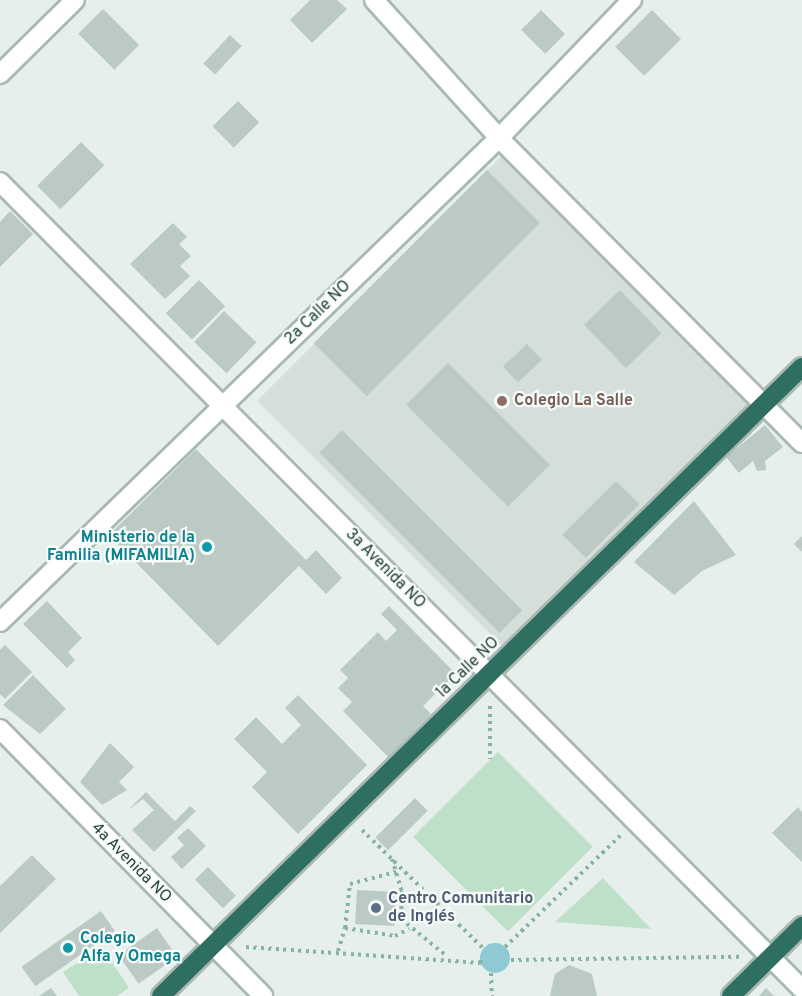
<!DOCTYPE html>
<meta charset="utf-8">
<style>
body{margin:0}
#map{position:relative;width:802px;height:996px;overflow:hidden;background:#e6efeb;font-family:Overpass,sans-serif}
div>[style]{position:absolute}
[style*='--x']{left:calc(var(--x)*1px);top:calc(var(--y)*1px);width:calc(var(--w)*1px);rotate:calc(var(--a)*1deg)}
.built>*{inset:0;background:#d4dfda;transform-origin:0 0}
.green>*{inset:0;background:#bfe0c8;transform-origin:0 0}
.water>*{inset:0;background:#8ec9d4}
.round{border-radius:50%}
.building>*{inset:0;background:#bbcac4;transform-origin:0 0}
.path>*{height:4px;margin-top:-2px;transform-origin:0;background:repeating-linear-gradient(90deg,#86b3a5 0 3px,transparent 0 7.5px)}
.roads{filter:drop-shadow(2px 0 #a8b8b2) drop-shadow(-2px 0 #a8b8b2) drop-shadow(0 2px #a8b8b2) drop-shadow(0 -2px #a8b8b2)}
.street>*{height:18px;margin:-9px;padding:0 9px;transform-origin:9px;border-radius:9px;background:#fff}
.highway>*{height:18px;margin:-9px;padding:0 9px;transform-origin:9px;border-radius:9px;background:#2f6f62}
.dots>*{width:16px;height:16px;translate:-50% -50%;box-sizing:border-box;border:3px solid #f7fbf9;border-radius:50%}
span{translate:-50% -50%;white-space:nowrap;text-align:center;line-height:1.15;-webkit-text-stroke:4.5px #f7fbf9;paint-order:stroke}
.street-label{font-size:16px;color:#24423a}
.education-label{font-size:16px;color:#785e54;font-weight:700}
.left{translate:0 -50%;text-align:left}
.culture-label{font-size:16px;color:#0d838f;font-weight:700}
.right{translate:-100% -50%;text-align:right}
.service-label{font-size:16px;color:#4e5e75;font-weight:700}
</style>
<div id="map">
<div class="built">
<div style="left:504px;top:154px;width:349px;height:349px;rotate:45deg"></div>
</div>
<div class="green">
<div style="left:498px;top:752px;width:134px;height:120px;rotate:45deg"></div>
<div style="clip-path:polygon(603px 878px,651px 929px,555px 922px)"></div>
<div style="clip-path:polygon(102px 947px,129px 988px,117px 996px,79px 996px,63px 972px)"></div>
</div>
<div class="water">
<div class="round" style="left:480px;top:943px;width:30px;height:30px"></div>
</div>
<div class="building">
<div style="clip-path:polygon(310px 0,337px 0,347px 9px,312px 43px,290px 20px)"></div>
<div style="left:103px;top:9px;width:51px;height:35px;rotate:45deg"></div>
<div style="left:541px;top:10px;width:34px;height:28px;rotate:45deg"></div>
<div style="left:652px;top:10px;width:41px;height:52px;rotate:45deg"></div>
<div style="left:230px;top:35px;width:16px;height:39px;rotate:43deg"></div>
<div style="left:238px;top:101px;width:30px;height:36px;rotate:45deg"></div>
<div style="left:81px;top:142px;width:33px;height:62px;rotate:45deg"></div>
<div style="left:487px;top:170px;width:75px;height:245px;rotate:45deg"></div>
<div style="clip-path:polygon(10px 211px,33px 234px,0 267px,0 222px)"></div>
<div style="clip-path:polygon(173px 223px,187px 237px,179px 244px,191px 256px,180px 266px,190px 276px,165px 299px,130px 264px)"></div>
<div style="left:199px;top:280px;width:37px;height:47px;rotate:45deg"></div>
<div style="left:620px;top:290px;width:60px;height:50px;rotate:46deg"></div>
<div style="left:224px;top:311px;width:45px;height:43px;rotate:44deg"></div>
<div style="left:527px;top:344px;width:22px;height:33px;rotate:47deg"></div>
<div style="left:448px;top:363px;width:144px;height:59px;rotate:45deg"></div>
<div style="clip-path:polygon(765px 425px,783px 447px,765px 461px,766px 470px,757px 471px,753px 461px,739px 473px,726px 457px)"></div>
<div style="left:342px;top:430px;width:255px;height:32px;rotate:45deg"></div>
<div style="clip-path:polygon(196px 449px,306px 560px,316px 550px,342px 578px,326px 594px,299px 566px,218px 646px,109px 535px)"></div>
<div style="left:616px;top:481px;width:33px;height:76px;rotate:45deg"></div>
<div style="clip-path:polygon(694px 501px,736px 555px,702px 571px,674px 595px,634px 562px)"></div>
<div style="clip-path:polygon(802px 536px,802px 552px,794px 544px)"></div>
<div style="clip-path:polygon(47px 601px,82px 638px,68px 652px,75px 660px,67px 668px,23px 624px)"></div>
<div style="clip-path:polygon(389px 606px,456px 674px,423px 706px,431px 714px,388px 757px,343px 711px,352px 702px,338px 688px,348px 678px,340px 670px,378px 632px,386px 641px,397px 630px,381px 614px)"></div>
<div style="clip-path:polygon(5px 645px,32px 672px,5px 699px,0 694px,0 650px)"></div>
<div style="clip-path:polygon(33px 675px,66px 709px,40px 734px,3px 705px)"></div>
<div style="clip-path:polygon(298px 695px,367px 765px,298px 834px,252px 787px,267px 772px,234px 739px,256px 717px,282px 744px,301px 725px,285px 708px)"></div>
<div style="clip-path:polygon(110px 743px,134px 767px,119px 782px,127px 790px,102px 805px,80px 782px)"></div>
<div style="clip-path:polygon(146px 792px,175px 821px,190px 806px,196px 811px,154px 852px,132px 830px,154px 810px,143px 799px,128px 810px)"></div>
<div style="left:415px;top:798px;width:18px;height:56px;rotate:45deg"></div>
<div style="clip-path:polygon(798px 807px,802px 812px,802px 862px,772px 833px)"></div>
<div style="clip-path:polygon(188px 828px,206px 846px,182px 869px,171px 857px,184px 845px,177px 838px)"></div>
<div style="clip-path:polygon(32px 855px,56px 879px,0 933px,0 886px)"></div>
<div style="left:208px;top:867px;width:40px;height:18px;rotate:46deg"></div>
<div style="left:357px;top:890px;width:39px;height:34px;rotate:3deg"></div>
<div style="left:101px;top:911px;width:24px;height:97px;rotate:55deg"></div>
<div style="left:157px;top:928px;width:35px;height:47px;rotate:55deg"></div>
<div style="clip-path:polygon(569px 965px,592px 974px,597px 996px,550px 996px,555px 974px)"></div>
<div style="clip-path:polygon(51px 988px,57px 996px,39px 996px)"></div>
<div style="clip-path:polygon(766px 988px,774px 996px,759px 996px)"></div>
</div>
<div class="path">
<div style="--x:490;--y:706;--w:53;--a:90"></div>
<div style="--x:362;--y:830;--w:170;--a:44.3"></div>
<div style="--x:392;--y:859;--w:34;--a:73"></div>
<div style="--x:402;--y:891;--w:28;--a:92"></div>
<div style="--x:401;--y:919;--w:60;--a:39"></div>
<div style="--x:345;--y:928;--w:44;--a:-83.5"></div>
<div style="--x:350;--y:884;--w:48;--a:-14.6"></div>
<div style="--x:246;--y:947;--w:236;--a:3.9"></div>
<div style="--x:481;--y:963;--w:5;--a:-101"></div>
<div style="--x:505;--y:947;--w:161;--a:-44"></div>
<div style="--x:338;--y:951;--w:24;--a:-73"></div>
<div style="--x:345;--y:928;--w:51;--a:9.1"></div>
<div style="--x:395;--y:936;--w:16;--a:-27"></div>
<div style="--x:511;--y:960;--w:229;--a:-0.8"></div>
<div style="--x:491;--y:973;--w:23;--a:88"></div>
</div>
<div class="roads">
<div class="street">
<div style="--x:374;--y:0;--w:186;--a:47.8"></div>
<div style="--x:499;--y:138;--w:430;--a:45.2"></div>
<div style="--x:0;--y:74;--w:105;--a:-44.6"></div>
<div style="--x:0;--y:182;--w:1138;--a:45.18"></div>
<div style="--x:0;--y:622;--w:695;--a:-44.13"></div>
<div style="--x:499;--y:138;--w:192;--a:-46.1"></div>
<div style="--x:0;--y:729;--w:375;--a:45.4"></div>
</div>
<div class="highway">
<div style="--x:161;--y:996;--w:898;--a:-44.46"></div>
<div style="--x:731;--y:996;--w:100;--a:-44.6"></div>
</div>
</div>
<div class="dots">
<div style="left:502px;top:401px;background:#8d6e63"></div>
<div style="left:207px;top:547px;background:#0f9aa8"></div>
<div style="left:376px;top:908px;background:#5c6f8a"></div>
<div style="left:68px;top:948px;background:#0f9aa8"></div>
</div>
<div class="street-label">
<span style="left:318px;top:313px;rotate:-44deg">2a Calle NO</span>
<span style="left:385px;top:569px;rotate:45deg">3a Avenida NO</span>
<span style="left:468px;top:668px;rotate:-44deg">1a Calle NO</span>
<span style="left:131px;top:863px;rotate:45deg">4a Avenida NO</span>
</div>
<div class="education-label">
<span class="left" style="left:514px;top:401px">Colegio La Salle</span>
</div>
<div class="culture-label">
<span class="right" style="left:195px;top:547px">Ministerio de la<br>Familia (MIFAMILIA)</span>
<span class="left" style="left:80px;top:948px">Colegio<br>Alfa y Omega</span>
</div>
<div class="service-label">
<span class="left" style="left:388px;top:908px">Centro Comunitario<br>de Inglés</span>
</div>
</div>
